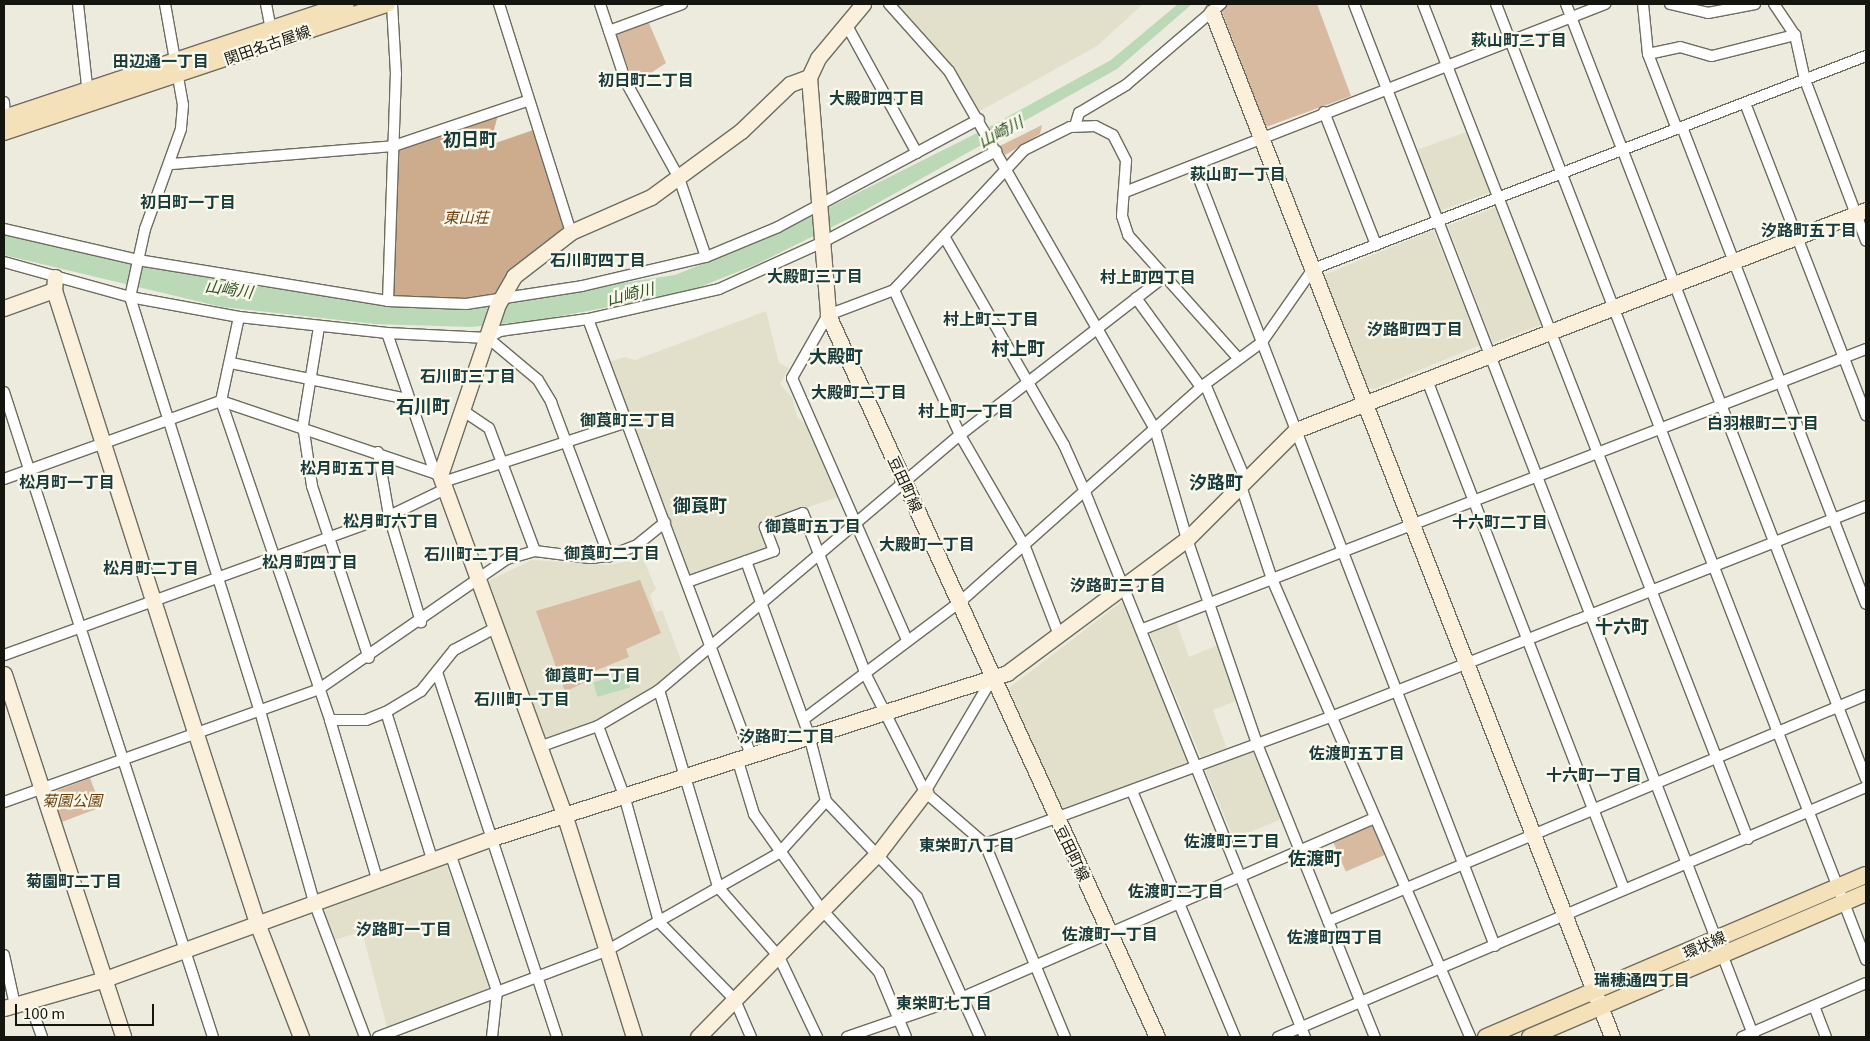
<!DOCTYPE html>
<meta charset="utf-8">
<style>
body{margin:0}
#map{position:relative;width:1870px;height:1041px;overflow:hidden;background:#ecebdd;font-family:Georgia,"Noto Sans JP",serif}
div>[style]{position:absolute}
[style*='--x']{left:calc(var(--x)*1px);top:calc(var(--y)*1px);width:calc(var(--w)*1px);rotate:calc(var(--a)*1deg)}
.built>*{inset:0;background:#e2e0cb;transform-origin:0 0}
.green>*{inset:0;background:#d7baa0;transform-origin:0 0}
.forest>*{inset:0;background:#cdac8e}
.water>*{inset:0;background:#bbd9b6;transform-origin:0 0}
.roads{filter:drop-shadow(1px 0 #6d6c60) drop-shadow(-1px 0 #6d6c60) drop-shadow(0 1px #6d6c60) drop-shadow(0 -1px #6d6c60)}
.street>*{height:10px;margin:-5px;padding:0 5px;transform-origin:5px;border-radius:5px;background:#fff}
.secondary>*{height:15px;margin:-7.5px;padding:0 7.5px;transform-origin:7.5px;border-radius:7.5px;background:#faf0dc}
.primary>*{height:16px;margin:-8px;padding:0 8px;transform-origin:8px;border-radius:8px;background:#f5e1b9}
span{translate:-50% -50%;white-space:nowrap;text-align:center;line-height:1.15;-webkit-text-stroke:4.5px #f9f8eb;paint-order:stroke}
.street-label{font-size:15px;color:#151510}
.park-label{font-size:15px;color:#6b3f0c;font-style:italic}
.neighbourhood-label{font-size:16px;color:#183b3c;font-weight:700}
.water-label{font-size:16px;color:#2d5426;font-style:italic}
.quarter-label{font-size:18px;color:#183b3c;font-weight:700}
.frame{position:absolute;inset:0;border:5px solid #151510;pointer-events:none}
.scale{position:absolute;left:15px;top:1004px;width:139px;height:22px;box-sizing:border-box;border:2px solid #151510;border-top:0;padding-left:6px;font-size:15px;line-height:18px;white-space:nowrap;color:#151510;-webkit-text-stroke:4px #f9f8eb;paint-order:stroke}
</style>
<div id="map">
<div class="built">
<div style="clip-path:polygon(898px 4px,1143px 4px,1097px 46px,980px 111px,953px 67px)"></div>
<div style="left:1469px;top:131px;width:65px;height:57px;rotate:70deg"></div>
<div style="left:1499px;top:206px;width:126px;height:55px;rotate:69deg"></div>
<div style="clip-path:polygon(1433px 230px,1480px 345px,1374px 389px,1367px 387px,1324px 275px)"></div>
<div style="clip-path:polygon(766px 311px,779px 363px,789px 368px,780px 384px,792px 397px,797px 417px,808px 426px,838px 497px,763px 523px,766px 550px,691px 576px,608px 362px,625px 357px,635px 360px)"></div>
<div style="clip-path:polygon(639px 549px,656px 589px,650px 595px,656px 612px,662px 610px,683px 665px,657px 686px,596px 721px,544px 738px,486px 582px,532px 560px,609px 565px,623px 562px)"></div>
<div style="clip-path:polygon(1124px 600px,1188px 762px,1062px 811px,1009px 688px)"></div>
<div style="clip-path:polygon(1176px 621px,1189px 657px,1218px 645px,1236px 701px,1213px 710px,1227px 749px,1201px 757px,1150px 634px,1151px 629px)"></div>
<div style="left:1252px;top:750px;width:75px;height:51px;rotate:67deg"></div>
<div style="clip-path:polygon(446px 864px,491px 983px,487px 989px,387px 1027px,362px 931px,332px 941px,321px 911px)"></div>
</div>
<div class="green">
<div style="clip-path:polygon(1228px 4px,1317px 4px,1351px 96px,1266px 127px,1221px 9px)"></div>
<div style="clip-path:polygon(648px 21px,666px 63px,634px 84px,616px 34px)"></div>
<div style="clip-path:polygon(1042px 125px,1040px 134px,1005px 155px,1000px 146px)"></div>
<div style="clip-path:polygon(640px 580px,661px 633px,626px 649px,629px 657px,585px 675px,587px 681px,565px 692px,536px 611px)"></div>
<div style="left:90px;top:778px;width:31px;height:42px;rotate:69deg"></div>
<div style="left:1373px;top:823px;width:34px;height:44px;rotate:67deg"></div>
</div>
<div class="forest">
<div style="clip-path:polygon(499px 111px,490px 145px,536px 129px,571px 232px,514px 276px,498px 304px,388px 301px,394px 146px)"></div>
</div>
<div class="water">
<div style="clip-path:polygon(1178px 4px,1192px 4px,1117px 69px,858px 214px,755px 265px,697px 288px,636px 302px,539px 320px,471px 327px,375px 324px,222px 307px,4px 255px,4px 235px,140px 265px,308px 294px,449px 309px,675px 275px,772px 236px,989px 127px,1111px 60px)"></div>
<div style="left:626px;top:673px;width:15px;height:34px;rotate:74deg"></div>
</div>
<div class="roads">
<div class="street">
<div style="--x:78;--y:4;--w:92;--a:83.7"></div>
<div style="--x:165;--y:4;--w:103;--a:79.9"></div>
<div style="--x:183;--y:105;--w:24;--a:95"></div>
<div style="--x:181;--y:129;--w:106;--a:109.8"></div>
<div style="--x:145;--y:229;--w:70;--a:102.4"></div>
<div style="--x:130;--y:297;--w:434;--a:72.6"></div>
<div style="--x:260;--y:711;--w:198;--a:74.2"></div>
<div style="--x:314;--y:902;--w:144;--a:69.3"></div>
<div style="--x:266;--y:4;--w:31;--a:79"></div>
<div style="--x:499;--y:4;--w:239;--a:72.5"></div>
<div style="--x:600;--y:4;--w:82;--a:71.6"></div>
<div style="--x:626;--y:82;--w:110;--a:61.1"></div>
<div style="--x:679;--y:178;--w:83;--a:71.1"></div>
<div style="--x:889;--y:4;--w:90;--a:48.2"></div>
<div style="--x:949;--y:71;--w:413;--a:60.1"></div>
<div style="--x:1155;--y:429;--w:115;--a:73.8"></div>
<div style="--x:1187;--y:539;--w:217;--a:71.1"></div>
<div style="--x:1257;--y:744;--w:316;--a:68.1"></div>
<div style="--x:1354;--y:4;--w:1108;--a:68.83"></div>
<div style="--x:1423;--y:4;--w:896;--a:68.73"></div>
<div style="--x:1496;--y:4;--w:1025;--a:68.84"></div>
<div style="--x:1566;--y:4;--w:831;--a:68.84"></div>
<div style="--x:1643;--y:4;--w:50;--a:84.3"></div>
<div style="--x:1648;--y:54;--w:80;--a:68.9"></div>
<div style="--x:1670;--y:4;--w:39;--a:13"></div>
<div style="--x:1708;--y:13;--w:48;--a:-10.8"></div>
<div style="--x:1774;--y:4;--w:37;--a:56"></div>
<div style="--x:1795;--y:35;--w:46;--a:77.5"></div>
<div style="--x:1805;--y:80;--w:172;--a:69.2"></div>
<div style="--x:846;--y:24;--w:147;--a:61.2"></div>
<div style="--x:609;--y:31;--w:78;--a:-20.3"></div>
<div style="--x:1648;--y:54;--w:33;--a:-12"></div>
<div style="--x:1680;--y:47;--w:33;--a:16"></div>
<div style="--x:1712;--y:56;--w:86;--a:-14.2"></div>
<div style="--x:4;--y:102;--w:16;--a:86"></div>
<div style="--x:1745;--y:103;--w:335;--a:68.8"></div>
<div style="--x:1324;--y:112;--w:143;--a:68.6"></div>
<div style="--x:1075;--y:126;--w:14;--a:-73"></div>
<div style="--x:1079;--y:113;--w:55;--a:-30.8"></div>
<div style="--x:1126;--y:85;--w:125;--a:-40.5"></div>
<div style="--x:1682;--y:127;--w:511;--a:68.91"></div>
<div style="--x:171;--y:164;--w:224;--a:-4.6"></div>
<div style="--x:394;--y:146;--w:140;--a:-18.7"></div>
<div style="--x:1194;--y:166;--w:836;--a:68.9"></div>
<div style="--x:1125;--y:192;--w:516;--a:-21.39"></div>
<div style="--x:4;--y:229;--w:138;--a:13"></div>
<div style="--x:138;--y:260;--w:253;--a:9.3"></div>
<div style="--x:388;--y:301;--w:78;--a:2.2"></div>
<div style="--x:466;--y:304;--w:117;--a:-8.8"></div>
<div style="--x:582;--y:286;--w:127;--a:-13.2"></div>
<div style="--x:706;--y:257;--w:78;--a:-22.6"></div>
<div style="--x:778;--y:227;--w:228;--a:-28.2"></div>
<div style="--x:945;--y:238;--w:239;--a:60.1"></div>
<div style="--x:1064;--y:445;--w:51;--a:65.9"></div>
<div style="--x:1085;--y:492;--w:588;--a:68.02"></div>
<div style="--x:4;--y:262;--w:131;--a:15.5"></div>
<div style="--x:130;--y:297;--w:111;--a:10.4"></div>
<div style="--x:239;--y:317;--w:149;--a:6.2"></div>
<div style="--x:387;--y:333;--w:101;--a:2.8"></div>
<div style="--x:488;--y:338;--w:14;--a:-30"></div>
<div style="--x:500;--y:331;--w:89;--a:-7.8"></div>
<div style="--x:588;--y:319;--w:134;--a:-12.9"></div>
<div style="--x:719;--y:289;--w:112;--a:-24.3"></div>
<div style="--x:821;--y:243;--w:198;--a:-27.7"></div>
<div style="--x:894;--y:290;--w:159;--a:65.5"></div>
<div style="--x:960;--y:435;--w:129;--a:59.9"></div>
<div style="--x:1025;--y:547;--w:94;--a:68.9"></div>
<div style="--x:1136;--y:298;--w:110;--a:53.9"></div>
<div style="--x:388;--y:301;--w:227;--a:-88"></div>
<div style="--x:396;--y:74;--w:70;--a:-93.3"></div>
<div style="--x:239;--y:317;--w:86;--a:102.1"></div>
<div style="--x:221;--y:401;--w:337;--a:71.1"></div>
<div style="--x:330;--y:720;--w:166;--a:73.5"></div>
<div style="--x:588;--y:319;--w:463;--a:69.5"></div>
<div style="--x:319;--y:327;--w:99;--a:99.3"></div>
<div style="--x:303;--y:425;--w:62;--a:81.6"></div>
<div style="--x:312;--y:486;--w:181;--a:71.7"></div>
<div style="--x:387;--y:333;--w:145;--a:71.1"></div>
<div style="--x:488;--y:338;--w:65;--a:40"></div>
<div style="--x:538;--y:380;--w:26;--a:59"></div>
<div style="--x:551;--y:402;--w:165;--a:69.4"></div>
<div style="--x:231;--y:363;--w:181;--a:11.5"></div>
<div style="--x:1427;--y:380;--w:546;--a:68.84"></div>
<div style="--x:1205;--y:384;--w:105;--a:67.1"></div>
<div style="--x:4;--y:392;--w:678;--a:72.05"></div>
<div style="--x:462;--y:410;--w:32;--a:34"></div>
<div style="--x:489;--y:428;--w:131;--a:69.5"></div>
<div style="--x:378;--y:452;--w:65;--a:80.2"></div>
<div style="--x:389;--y:516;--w:111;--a:73.2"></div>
<div style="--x:4;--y:479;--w:231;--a:-19.8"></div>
<div style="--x:221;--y:401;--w:231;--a:18.7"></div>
<div style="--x:443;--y:482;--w:194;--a:-18"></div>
<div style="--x:1241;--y:486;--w:98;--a:71.6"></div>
<div style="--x:1272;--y:579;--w:499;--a:66.6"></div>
<div style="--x:746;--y:561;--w:185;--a:70.1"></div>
<div style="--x:809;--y:735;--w:68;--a:75.6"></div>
<div style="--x:687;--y:582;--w:92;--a:-19.6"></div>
<div style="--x:774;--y:551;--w:26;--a:-111"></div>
<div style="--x:765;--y:527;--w:40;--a:-20.2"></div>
<div style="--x:803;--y:513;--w:174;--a:68.7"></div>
<div style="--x:866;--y:675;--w:131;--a:63.2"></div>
<div style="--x:925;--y:792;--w:79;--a:40.9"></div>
<div style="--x:985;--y:844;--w:209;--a:67.5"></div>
<div style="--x:1143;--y:629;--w:775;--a:-21.17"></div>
<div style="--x:907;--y:640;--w:286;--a:-113.7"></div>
<div style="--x:792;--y:378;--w:73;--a:-60.3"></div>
<div style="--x:828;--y:315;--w:71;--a:-20.7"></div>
<div style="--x:894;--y:290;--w:191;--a:-47.1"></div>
<div style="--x:1024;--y:150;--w:51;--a:-26.6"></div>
<div style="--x:1070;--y:127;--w:25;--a:-2"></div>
<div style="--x:1095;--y:126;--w:20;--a:27"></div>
<div style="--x:1113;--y:135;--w:29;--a:63"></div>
<div style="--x:1126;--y:161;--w:55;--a:94.2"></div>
<div style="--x:1122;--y:216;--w:20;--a:72"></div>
<div style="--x:1128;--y:235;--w:164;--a:48.2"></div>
<div style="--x:4;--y:655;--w:409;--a:-19.9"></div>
<div style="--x:389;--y:516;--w:62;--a:-25.7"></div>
<div style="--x:437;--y:672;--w:384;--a:71.8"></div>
<div style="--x:659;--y:690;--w:206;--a:73.3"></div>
<div style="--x:718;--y:887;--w:93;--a:48.9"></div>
<div style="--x:779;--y:957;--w:89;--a:64.6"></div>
<div style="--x:386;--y:712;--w:154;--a:72.6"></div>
<div style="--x:804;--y:719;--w:195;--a:-36.9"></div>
<div style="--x:960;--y:602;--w:323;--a:-41.7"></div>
<div style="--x:1201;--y:387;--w:76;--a:-36.4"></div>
<div style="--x:1262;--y:342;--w:89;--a:-55.1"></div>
<div style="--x:1313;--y:269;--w:593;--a:-21.07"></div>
<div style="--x:330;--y:720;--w:36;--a:0"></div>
<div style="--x:366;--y:720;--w:22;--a:-22"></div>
<div style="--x:386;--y:712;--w:41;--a:-31"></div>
<div style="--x:421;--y:691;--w:53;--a:-51.2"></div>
<div style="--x:454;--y:650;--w:47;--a:-28.2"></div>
<div style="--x:598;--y:726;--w:74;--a:69.4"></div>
<div style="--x:624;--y:795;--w:132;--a:74.6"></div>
<div style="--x:659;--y:922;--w:109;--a:45.7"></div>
<div style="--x:735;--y:1000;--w:40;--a:66.6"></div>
<div style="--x:539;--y:747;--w:63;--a:-19.6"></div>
<div style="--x:598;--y:726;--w:71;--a:-30.5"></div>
<div style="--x:659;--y:690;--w:394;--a:-40.3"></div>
<div style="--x:960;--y:435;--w:259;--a:-37.8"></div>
<div style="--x:737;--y:758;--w:59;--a:73.1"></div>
<div style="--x:754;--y:814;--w:118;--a:54.7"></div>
<div style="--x:822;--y:910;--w:84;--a:47.4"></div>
<div style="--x:879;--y:972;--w:70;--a:67.4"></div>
<div style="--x:1132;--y:791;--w:267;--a:67.3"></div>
<div style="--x:925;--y:792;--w:134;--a:-59.4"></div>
<div style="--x:4;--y:802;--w:335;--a:-19.7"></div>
<div style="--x:319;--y:689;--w:229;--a:-34.7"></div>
<div style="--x:507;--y:559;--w:29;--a:-16"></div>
<div style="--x:535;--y:551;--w:55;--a:7.3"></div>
<div style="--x:590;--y:558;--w:19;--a:-6"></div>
<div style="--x:609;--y:556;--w:30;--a:-21"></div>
<div style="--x:637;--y:545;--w:36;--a:-39"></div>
<div style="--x:985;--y:844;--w:369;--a:-20.2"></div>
<div style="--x:1331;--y:717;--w:575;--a:-21.52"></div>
<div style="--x:450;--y:853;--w:146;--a:71.2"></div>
<div style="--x:497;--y:991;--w:46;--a:96.2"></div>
<div style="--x:1328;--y:921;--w:584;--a:-22.79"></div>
<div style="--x:4;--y:955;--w:51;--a:77.6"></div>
<div style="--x:29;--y:1001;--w:38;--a:70"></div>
<div style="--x:1814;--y:1006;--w:33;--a:69"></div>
<div style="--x:378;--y:1037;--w:244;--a:-20.7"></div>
<div style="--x:606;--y:951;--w:199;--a:-29.5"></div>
<div style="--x:779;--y:853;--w:70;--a:-47.9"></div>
<div style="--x:826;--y:801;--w:132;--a:46.5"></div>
<div style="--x:917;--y:897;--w:154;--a:65.8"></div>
<div style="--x:847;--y:1037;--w:123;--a:-19"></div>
<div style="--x:963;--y:997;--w:448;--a:-23.5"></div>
<div style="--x:1278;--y:1037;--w:639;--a:-23.03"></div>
<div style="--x:1742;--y:1037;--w:135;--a:-23.5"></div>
</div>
<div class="secondary">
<div style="--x:863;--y:4;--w:70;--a:129.8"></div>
<div style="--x:818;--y:58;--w:21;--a:115"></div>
<div style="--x:809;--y:77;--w:239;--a:85.4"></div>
<div style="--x:828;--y:315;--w:793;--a:65.5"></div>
<div style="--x:1212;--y:12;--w:1100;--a:68.68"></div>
<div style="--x:55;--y:277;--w:13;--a:94"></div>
<div style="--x:54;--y:290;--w:466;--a:72.3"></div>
<div style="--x:196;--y:734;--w:199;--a:72.1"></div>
<div style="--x:257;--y:923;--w:122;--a:68.9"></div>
<div style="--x:4;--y:308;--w:53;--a:-19.8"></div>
<div style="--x:4;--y:674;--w:382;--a:71.8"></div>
<div style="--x:4;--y:1008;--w:105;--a:-16"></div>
<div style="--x:105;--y:979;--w:412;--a:-20"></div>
<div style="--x:492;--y:838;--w:541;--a:-17.76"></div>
<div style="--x:1007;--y:673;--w:224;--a:-36.7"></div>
<div style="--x:1187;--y:539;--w:154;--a:-45"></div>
<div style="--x:1296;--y:430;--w:611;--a:-21.1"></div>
<div style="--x:634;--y:1037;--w:234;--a:-107.4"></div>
<div style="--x:564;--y:814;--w:361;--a:-110.1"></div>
<div style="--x:440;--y:475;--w:181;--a:-71.3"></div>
<div style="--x:498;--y:304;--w:32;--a:-60"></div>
<div style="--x:514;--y:276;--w:72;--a:-37.7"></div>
<div style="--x:571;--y:232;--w:87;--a:-23.6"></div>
<div style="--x:651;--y:197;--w:112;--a:-36.3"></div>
<div style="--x:741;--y:131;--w:68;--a:-43.8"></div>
<div style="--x:790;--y:84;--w:20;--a:-20"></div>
<div style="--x:698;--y:1037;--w:259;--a:-45.6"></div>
<div style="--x:879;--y:852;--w:76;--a:-52.5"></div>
</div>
<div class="primary">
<div style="--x:4;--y:118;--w:360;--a:-18.4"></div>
<div style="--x:4;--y:132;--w:404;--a:-18.5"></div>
<div style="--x:1486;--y:1037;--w:413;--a:-23.1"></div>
<div style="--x:1530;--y:1037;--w:366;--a:-23.2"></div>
</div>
</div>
<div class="street-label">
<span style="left:267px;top:44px;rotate:-19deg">関田名古屋線</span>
<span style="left:906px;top:484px;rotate:65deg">豆田町線</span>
<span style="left:1073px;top:853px;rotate:64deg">豆田町線</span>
<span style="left:1704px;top:944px;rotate:-24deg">環状線</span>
</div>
<div class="park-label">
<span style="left:466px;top:217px">東山荘</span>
<span style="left:72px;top:800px">菊園公園</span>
</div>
<div class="neighbourhood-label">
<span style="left:1519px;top:39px">萩山町二丁目</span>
<span style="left:161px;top:60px">田辺通一丁目</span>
<span style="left:646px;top:79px">初日町二丁目</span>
<span style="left:877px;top:97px">大殿町四丁目</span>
<span style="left:1238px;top:173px">萩山町一丁目</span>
<span style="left:188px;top:201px">初日町一丁目</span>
<span style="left:1809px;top:229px">汐路町五丁目</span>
<span style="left:598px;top:259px">石川町四丁目</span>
<span style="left:815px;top:275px">大殿町三丁目</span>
<span style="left:1148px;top:276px">村上町四丁目</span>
<span style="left:991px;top:318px">村上町二丁目</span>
<span style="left:1415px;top:328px">汐路町四丁目</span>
<span style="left:468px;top:375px">石川町三丁目</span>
<span style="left:859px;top:391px">大殿町二丁目</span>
<span style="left:966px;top:410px">村上町一丁目</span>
<span style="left:628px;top:419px">御莨町三丁目</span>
<span style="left:1763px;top:422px">白羽根町二丁目</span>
<span style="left:348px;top:467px">松月町五丁目</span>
<span style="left:67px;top:481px">松月町一丁目</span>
<span style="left:391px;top:520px">松月町六丁目</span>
<span style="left:1500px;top:521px">十六町二丁目</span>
<span style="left:813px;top:525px">御莨町五丁目</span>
<span style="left:927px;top:543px">大殿町一丁目</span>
<span style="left:612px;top:552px">御莨町二丁目</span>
<span style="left:472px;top:553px">石川町二丁目</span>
<span style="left:310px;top:561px">松月町四丁目</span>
<span style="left:151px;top:567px">松月町二丁目</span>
<span style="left:1118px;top:584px">汐路町三丁目</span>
<span style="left:593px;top:674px">御莨町一丁目</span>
<span style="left:522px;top:698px">石川町一丁目</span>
<span style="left:787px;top:735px">汐路町二丁目</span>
<span style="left:1357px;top:752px">佐渡町五丁目</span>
<span style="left:1594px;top:774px">十六町一丁目</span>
<span style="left:1232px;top:840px">佐渡町三丁目</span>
<span style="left:967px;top:844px">東栄町八丁目</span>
<span style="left:74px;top:880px">菊園町二丁目</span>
<span style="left:1176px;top:890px">佐渡町二丁目</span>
<span style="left:404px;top:928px">汐路町一丁目</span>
<span style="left:1110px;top:933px">佐渡町一丁目</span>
<span style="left:1335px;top:936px">佐渡町四丁目</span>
<span style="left:1642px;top:979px">瑞穂通四丁目</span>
<span style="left:944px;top:1002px">東栄町七丁目</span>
</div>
<div class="water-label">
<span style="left:1000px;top:131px;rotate:-28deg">山崎川</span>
<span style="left:229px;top:288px;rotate:8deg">山崎川</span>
<span style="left:630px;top:293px;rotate:-14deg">山崎川</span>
</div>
<div class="quarter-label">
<span style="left:470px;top:138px">初日町</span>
<span style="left:1018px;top:347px">村上町</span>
<span style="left:836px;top:355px">大殿町</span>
<span style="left:423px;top:405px">石川町</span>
<span style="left:1216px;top:481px">汐路町</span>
<span style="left:700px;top:504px">御莨町</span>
<span style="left:1622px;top:625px">十六町</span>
<span style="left:1315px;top:857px">佐渡町</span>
</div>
<div class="frame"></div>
<div class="scale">100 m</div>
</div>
